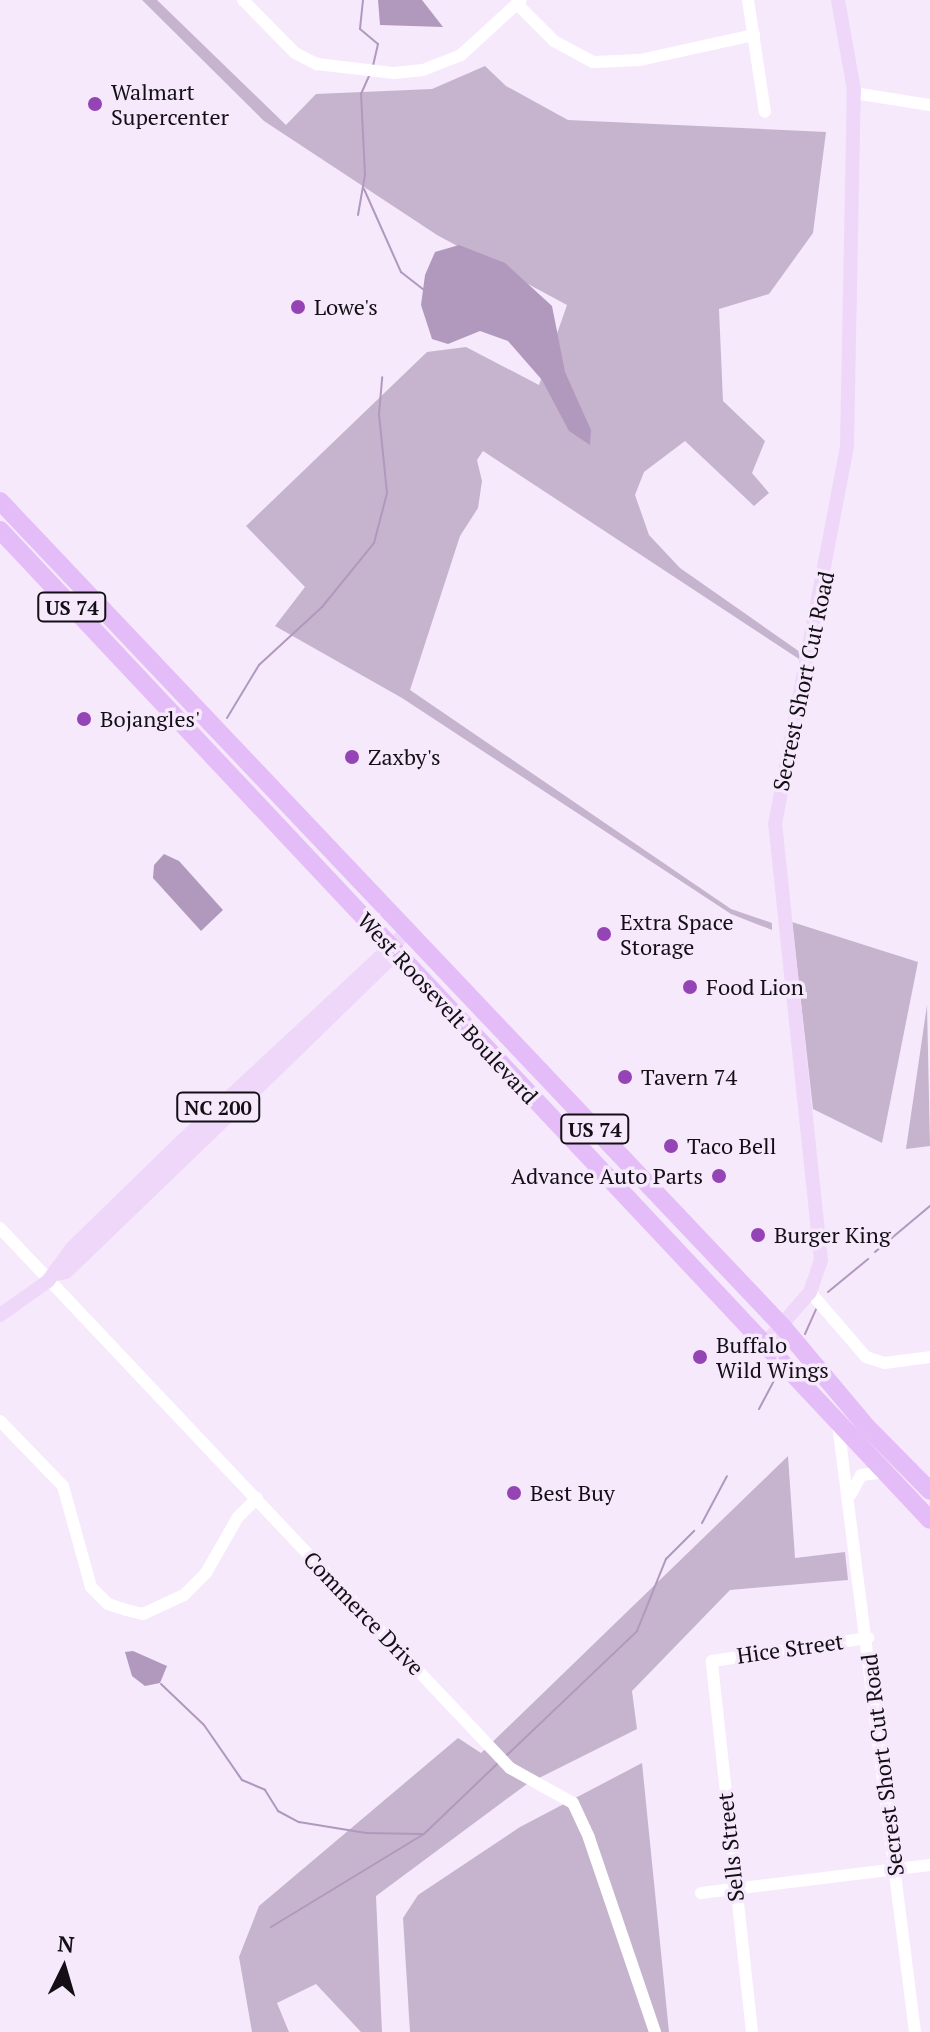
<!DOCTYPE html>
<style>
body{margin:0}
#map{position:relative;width:930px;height:2032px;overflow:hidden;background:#f6e9fc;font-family:"PT Serif",serif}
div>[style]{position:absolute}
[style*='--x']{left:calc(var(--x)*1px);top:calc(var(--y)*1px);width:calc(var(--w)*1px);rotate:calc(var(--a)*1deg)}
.green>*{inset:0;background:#c6b4ce}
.water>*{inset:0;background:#b198bd}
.stream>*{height:2px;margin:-1px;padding:0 1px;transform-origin:1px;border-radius:1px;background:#b198bd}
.minor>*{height:12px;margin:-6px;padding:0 6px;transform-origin:6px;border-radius:6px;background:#fff}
.major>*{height:14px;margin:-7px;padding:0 7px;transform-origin:7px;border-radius:7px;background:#efd7fa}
.highway>*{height:18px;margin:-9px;padding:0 9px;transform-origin:9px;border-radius:9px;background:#e4bcf7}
.dots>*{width:22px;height:22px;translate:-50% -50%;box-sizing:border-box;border:4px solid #f6e9fc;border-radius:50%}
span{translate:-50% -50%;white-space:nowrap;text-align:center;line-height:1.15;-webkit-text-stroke:7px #f6e9fc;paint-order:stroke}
.shield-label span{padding:2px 6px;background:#f6e9fc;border:2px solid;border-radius:6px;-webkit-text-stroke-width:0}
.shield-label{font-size:20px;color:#130f15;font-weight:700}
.poi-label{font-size:22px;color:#130f15}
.left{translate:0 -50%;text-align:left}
.right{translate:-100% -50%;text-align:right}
.street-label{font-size:22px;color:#130f15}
.north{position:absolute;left:24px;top:1928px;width:80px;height:80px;-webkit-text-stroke:6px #f6e9fc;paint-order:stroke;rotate:5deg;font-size:22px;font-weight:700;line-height:32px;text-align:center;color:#130f15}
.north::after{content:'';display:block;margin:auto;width:28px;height:36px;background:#130f15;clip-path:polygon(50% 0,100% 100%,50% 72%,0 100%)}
</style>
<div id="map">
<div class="green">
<div style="clip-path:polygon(142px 0,157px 0,286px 125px,316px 94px,432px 89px,485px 66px,506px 86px,568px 120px,826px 132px,813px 233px,769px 294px,719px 309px,723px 401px,765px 441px,752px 473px,769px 493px,754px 506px,685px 441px,644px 472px,635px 495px,649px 535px,680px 568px,800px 652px,799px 659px,483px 451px,477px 460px,482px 481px,478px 508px,460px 536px,410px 690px,731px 909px,772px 923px,772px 930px,731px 914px,402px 698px,275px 626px,305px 587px,246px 526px,427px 352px,466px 347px,539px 385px,567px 305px,437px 235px,264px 121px)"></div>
<div style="clip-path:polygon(792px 922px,918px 962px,882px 1143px,813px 1109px)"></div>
<div style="clip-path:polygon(927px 1005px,930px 1146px,906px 1149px)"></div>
<div style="clip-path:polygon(788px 1456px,795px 1558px,845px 1552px,848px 1580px,730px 1590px,632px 1691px,637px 1729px,527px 1784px,376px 1896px,382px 2032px,361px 2032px,316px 1984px,277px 2003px,289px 2032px,252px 2032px,239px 1957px,259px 1906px,458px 1738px,481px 1753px)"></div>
<div style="clip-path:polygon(642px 1763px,669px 2032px,410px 2032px,403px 1918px,418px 1895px,520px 1827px)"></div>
</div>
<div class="water">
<div style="clip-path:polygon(378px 0,422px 0,443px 27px,380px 25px)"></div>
<div style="clip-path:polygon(459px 245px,505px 263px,552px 306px,565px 372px,591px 430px,590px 445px,569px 431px,542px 380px,508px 341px,480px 331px,448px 344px,432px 339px,421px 305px,425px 275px,435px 252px)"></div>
<div style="clip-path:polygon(164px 854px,179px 861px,223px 910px,201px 931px,153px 878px,154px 865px)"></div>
<div style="clip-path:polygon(133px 1651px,167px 1666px,160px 1683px,145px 1686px,132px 1676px,125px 1652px)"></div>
</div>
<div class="stream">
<div style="--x:363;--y:0;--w:29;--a:96"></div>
<div style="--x:360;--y:29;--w:23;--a:40"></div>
<div style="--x:378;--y:44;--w:22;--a:103"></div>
<div style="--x:364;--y:189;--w:91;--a:66"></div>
<div style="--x:401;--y:272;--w:28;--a:38"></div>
<div style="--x:358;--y:215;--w:41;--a:-80.1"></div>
<div style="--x:365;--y:175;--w:81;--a:-92.8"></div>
<div style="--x:361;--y:94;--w:20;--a:-66"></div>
<div style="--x:227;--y:718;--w:62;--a:-58.9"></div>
<div style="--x:259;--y:665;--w:86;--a:-42.6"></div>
<div style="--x:322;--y:607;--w:82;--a:-50.9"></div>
<div style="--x:374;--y:543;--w:52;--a:-75.4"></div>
<div style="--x:387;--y:493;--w:79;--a:-95.8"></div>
<div style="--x:379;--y:414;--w:37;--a:-85"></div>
<div style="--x:875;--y:1252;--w:72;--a:-39.9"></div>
<div style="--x:828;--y:1292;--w:52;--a:-39.5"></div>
<div style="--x:805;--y:1334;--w:27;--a:-66"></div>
<div style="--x:759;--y:1409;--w:43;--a:-62.2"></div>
<div style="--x:702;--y:1523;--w:53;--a:-62"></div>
<div style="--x:161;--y:1684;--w:59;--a:43.6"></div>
<div style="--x:204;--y:1725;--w:67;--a:55.4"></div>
<div style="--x:242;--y:1780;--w:25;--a:23"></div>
<div style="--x:265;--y:1790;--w:25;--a:58"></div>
<div style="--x:278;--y:1811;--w:24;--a:28"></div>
<div style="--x:299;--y:1822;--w:68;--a:9.3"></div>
<div style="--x:366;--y:1833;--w:57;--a:1"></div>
<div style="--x:507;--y:1755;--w:180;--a:-43.6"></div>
<div style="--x:637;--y:1631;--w:78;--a:-68.1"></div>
<div style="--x:666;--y:1559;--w:40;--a:-45"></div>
<div style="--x:271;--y:1927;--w:179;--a:-31.3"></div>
<div style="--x:424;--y:1834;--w:104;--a:-43.8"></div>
</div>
<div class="minor">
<div style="--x:243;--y:0;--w:74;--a:45.5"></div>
<div style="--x:295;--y:53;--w:25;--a:27"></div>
<div style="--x:317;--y:64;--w:78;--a:6.7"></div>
<div style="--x:394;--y:73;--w:29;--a:-6"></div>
<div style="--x:423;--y:70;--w:41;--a:-21.5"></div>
<div style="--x:461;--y:55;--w:81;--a:-42.5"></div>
<div style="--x:748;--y:0;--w:113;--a:81.4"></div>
<div style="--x:517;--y:4;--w:52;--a:45"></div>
<div style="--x:554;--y:41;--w:44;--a:28.3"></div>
<div style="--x:593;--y:62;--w:47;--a:-2.4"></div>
<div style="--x:640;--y:60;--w:117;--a:-12.4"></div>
<div style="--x:854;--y:93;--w:77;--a:9"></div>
<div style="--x:0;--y:1228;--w:743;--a:46.64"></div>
<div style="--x:510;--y:1768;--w:72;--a:29.1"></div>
<div style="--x:573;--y:1803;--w:38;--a:65"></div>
<div style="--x:589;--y:1838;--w:205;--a:71.2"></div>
<div style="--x:810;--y:1292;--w:86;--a:49.3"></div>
<div style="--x:866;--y:1357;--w:19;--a:18"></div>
<div style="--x:884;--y:1363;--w:46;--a:-7.4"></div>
<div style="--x:0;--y:1421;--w:91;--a:45.9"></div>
<div style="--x:63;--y:1486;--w:105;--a:74.5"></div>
<div style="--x:91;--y:1587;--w:24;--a:45"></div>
<div style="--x:108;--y:1604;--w:19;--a:18"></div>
<div style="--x:126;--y:1610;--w:17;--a:13"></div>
<div style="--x:143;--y:1614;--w:45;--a:-24.9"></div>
<div style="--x:184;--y:1595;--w:31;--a:-45"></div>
<div style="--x:206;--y:1573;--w:64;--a:-60.3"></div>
<div style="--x:238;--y:1517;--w:27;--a:-45"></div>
<div style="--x:838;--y:1424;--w:613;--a:82.78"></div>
<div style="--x:851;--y:1494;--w:21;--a:-62"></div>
<div style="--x:861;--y:1475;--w:23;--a:-7"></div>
<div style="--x:701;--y:1893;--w:231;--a:-7"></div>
<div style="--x:752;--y:2032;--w:373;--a:-96.2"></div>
<div style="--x:712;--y:1661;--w:158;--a:-8.4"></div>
</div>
<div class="major">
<div style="--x:55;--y:1274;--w:11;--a:-10"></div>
<div style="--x:66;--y:1272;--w:294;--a:-43.9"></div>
<div style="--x:278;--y:1068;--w:152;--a:-44.2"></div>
<div style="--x:387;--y:962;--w:15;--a:-74"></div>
<div style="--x:0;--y:1315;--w:59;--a:-35.3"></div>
<div style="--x:48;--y:1281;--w:41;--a:-54"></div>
<div style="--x:72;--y:1248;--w:153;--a:-44.2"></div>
<div style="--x:182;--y:1141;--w:309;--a:-42.9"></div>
<div style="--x:765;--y:1344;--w:69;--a:-49.1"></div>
<div style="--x:810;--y:1292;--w:34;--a:-71"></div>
<div style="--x:821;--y:1260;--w:438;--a:-96"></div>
<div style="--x:775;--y:824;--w:386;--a:-79.2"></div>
<div style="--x:847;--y:445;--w:355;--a:-88.9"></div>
<div style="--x:854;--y:90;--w:91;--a:-100.1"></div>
</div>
<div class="highway">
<div style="--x:0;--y:501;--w:1138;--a:46.53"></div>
<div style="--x:783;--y:1327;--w:129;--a:50"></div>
<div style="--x:866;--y:1426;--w:91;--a:45.4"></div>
<div style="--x:0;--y:530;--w:1358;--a:46.79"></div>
</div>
<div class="dots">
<div style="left:95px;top:104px;background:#9444b4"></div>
<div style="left:298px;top:307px;background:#9444b4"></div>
<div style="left:84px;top:719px;background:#9444b4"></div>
<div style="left:352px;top:757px;background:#9444b4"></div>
<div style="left:604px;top:934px;background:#9444b4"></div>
<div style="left:690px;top:987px;background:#9444b4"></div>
<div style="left:625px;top:1077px;background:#9444b4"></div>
<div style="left:671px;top:1146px;background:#9444b4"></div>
<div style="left:719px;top:1176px;background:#9444b4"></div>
<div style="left:758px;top:1235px;background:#9444b4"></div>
<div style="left:700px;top:1357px;background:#9444b4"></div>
<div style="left:514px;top:1493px;background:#9444b4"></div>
</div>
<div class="shield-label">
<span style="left:72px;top:607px">US 74</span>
<span style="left:218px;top:1107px">NC 200</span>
<span style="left:595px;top:1129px">US 74</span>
</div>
<div class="poi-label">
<span class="left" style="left:111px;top:104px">Walmart<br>Supercenter</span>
<span class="left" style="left:314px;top:307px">Lowe's</span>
<span class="left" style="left:100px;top:719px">Bojangles'</span>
<span class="left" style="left:368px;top:757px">Zaxby's</span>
<span class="left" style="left:620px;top:934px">Extra Space<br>Storage</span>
<span class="left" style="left:706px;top:987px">Food Lion</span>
<span class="left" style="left:641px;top:1077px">Tavern 74</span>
<span class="left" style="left:687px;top:1146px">Taco Bell</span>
<span class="right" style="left:703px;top:1176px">Advance Auto Parts</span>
<span class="left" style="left:774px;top:1235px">Burger King</span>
<span class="left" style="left:716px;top:1357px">Buffalo<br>Wild Wings</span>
<span class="left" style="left:530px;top:1493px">Best Buy</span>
</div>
<div class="street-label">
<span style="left:803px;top:681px;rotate:-78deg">Secrest Short Cut Road</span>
<span style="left:448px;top:1008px;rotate:47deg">West Roosevelt Boulevard</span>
<span style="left:364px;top:1613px;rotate:46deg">Commerce Drive</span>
<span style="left:790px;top:1648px;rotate:-8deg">Hice Street</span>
<span style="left:882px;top:1765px;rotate:-97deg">Secrest Short Cut Road</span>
<span style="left:730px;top:1847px;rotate:-96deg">Sells Street</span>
</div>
<div class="north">N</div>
</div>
